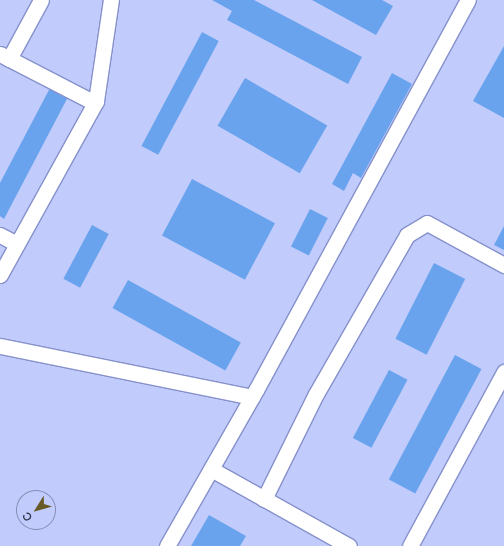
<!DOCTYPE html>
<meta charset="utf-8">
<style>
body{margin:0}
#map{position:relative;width:504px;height:546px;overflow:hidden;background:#c1ccfd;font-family:Manrope,sans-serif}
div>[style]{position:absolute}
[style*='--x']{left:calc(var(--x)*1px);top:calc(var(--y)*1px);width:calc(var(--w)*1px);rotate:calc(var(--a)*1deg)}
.building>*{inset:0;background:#6aa3ed;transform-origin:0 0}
.roads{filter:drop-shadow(1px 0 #8691cb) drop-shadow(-1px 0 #8691cb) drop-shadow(0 1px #8691cb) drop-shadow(0 -1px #8691cb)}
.minor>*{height:15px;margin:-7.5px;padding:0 7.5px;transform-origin:7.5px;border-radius:7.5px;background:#fff}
span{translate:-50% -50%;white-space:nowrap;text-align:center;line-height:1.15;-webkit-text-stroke:4px #c1ccfd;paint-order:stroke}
.north{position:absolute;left:16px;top:490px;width:40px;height:40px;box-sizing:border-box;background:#c1ccfd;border:1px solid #868eb6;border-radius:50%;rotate:233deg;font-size:11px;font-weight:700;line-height:16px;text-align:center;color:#2e324b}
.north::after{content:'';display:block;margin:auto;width:14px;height:18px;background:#675a27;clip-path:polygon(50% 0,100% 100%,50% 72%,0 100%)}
</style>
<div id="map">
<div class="building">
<div style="clip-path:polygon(212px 0,254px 0,362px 57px,348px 84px,227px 20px,232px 11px)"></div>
<div style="clip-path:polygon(312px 0,382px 0,393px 6px,376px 35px)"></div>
<div style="left:202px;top:32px;width:19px;height:129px;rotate:28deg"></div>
<div style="clip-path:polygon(504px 46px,504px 118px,473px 101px)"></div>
<div style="clip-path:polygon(392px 73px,412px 84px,361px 178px,353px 173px,344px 191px,332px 184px)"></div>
<div style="left:245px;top:78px;width:95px;height:55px;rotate:30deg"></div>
<div style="clip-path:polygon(50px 88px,68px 97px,4px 219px,0 216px,0 183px)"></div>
<div style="left:192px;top:179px;width:94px;height:64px;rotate:28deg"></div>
<div style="left:310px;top:209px;width:20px;height:42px;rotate:27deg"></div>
<div style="left:92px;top:225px;width:19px;height:61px;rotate:28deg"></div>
<div style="clip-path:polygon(504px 226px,504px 250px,494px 245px)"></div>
<div style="left:434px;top:263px;width:35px;height:85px;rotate:27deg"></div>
<div style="left:128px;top:280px;width:129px;height:32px;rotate:29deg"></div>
<div style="left:455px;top:355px;width:30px;height:141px;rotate:28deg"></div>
<div style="left:389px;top:370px;width:21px;height:77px;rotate:28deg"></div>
<div style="clip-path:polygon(209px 515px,246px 536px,240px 546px,191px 546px)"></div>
</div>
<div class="roads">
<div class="minor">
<div style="--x:0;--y:54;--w:107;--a:27.3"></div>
<div style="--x:9;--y:59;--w:67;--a:-61.5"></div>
<div style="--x:0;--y:235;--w:19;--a:28"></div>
<div style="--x:0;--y:275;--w:199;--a:-61.1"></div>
<div style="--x:96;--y:101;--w:102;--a:-81.6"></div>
<div style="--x:0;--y:346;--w:257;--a:11.4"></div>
<div style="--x:211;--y:469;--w:158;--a:29.2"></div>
<div style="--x:264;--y:499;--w:117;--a:-63.7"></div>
<div style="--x:316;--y:394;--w:183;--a:-60.2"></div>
<div style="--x:407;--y:235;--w:23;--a:-31"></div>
<div style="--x:427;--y:223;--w:88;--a:28.6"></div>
<div style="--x:167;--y:546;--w:180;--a:-60.3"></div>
<div style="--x:256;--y:390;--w:444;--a:-61.5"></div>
<div style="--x:410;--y:546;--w:198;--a:-61.6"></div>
</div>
</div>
<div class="north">С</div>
</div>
